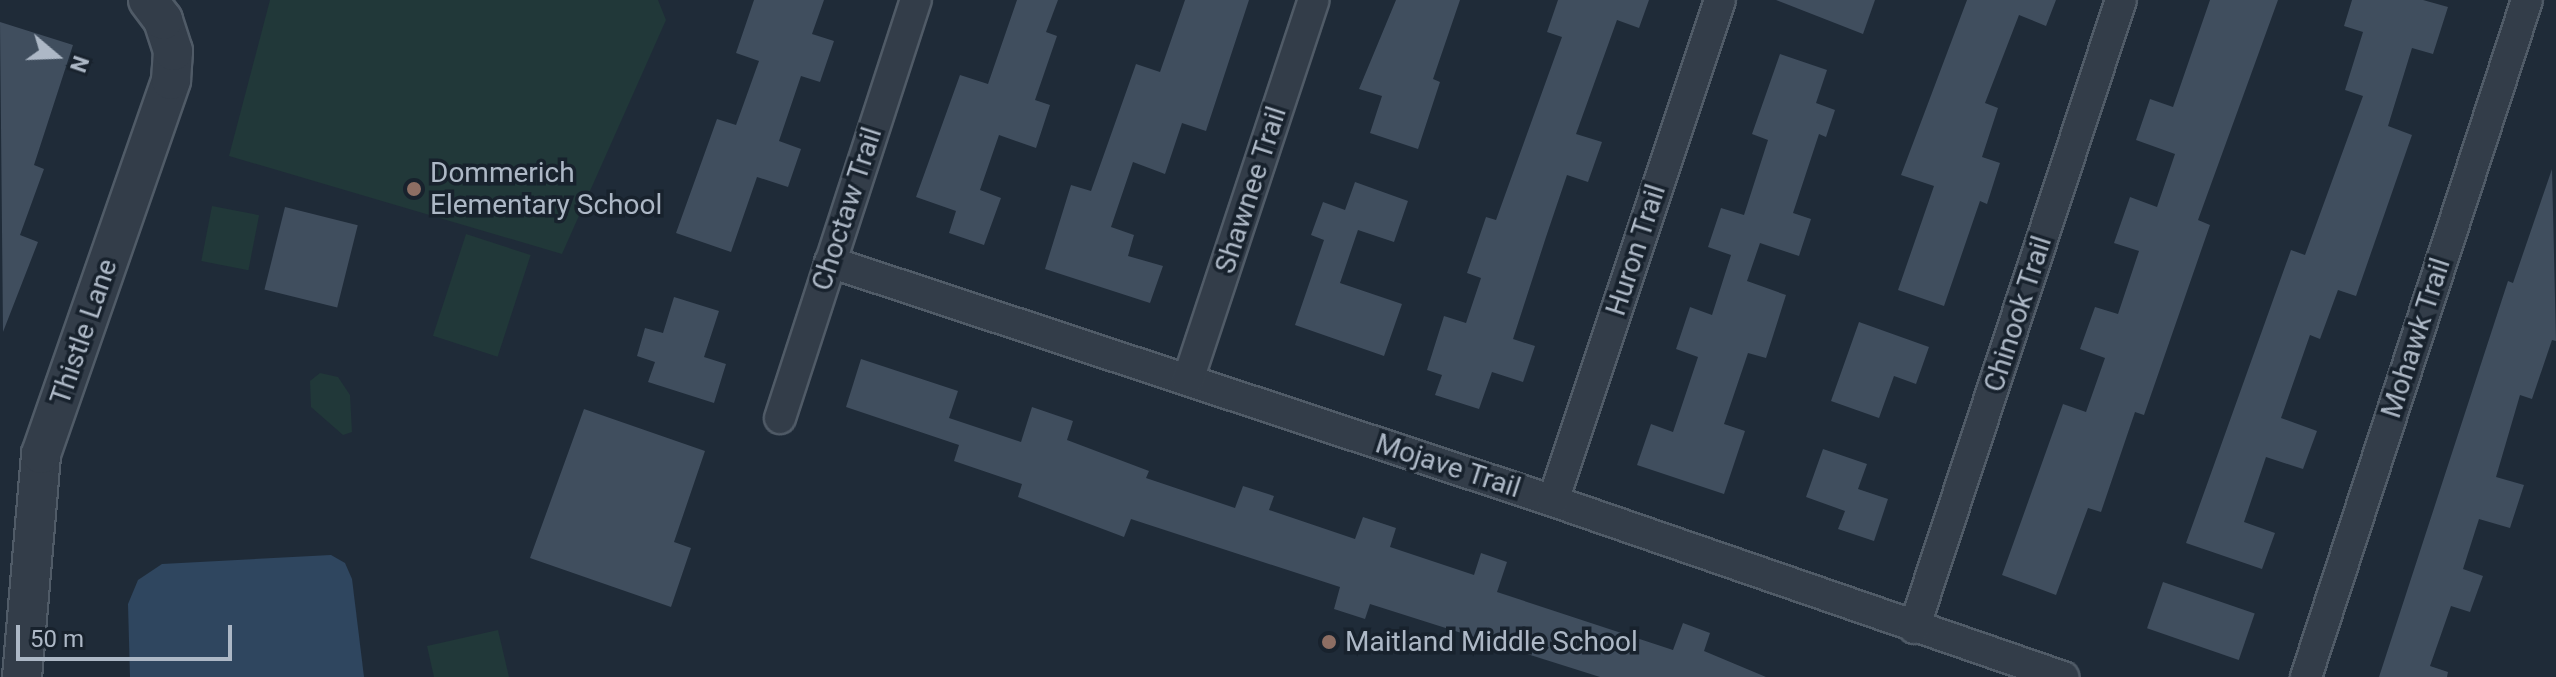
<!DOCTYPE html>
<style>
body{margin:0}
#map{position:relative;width:2556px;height:677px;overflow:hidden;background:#1f2b38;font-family:Roboto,sans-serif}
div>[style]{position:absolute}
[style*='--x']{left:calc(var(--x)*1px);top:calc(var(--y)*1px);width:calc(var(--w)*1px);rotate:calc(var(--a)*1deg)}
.green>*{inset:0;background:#213839;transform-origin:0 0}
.water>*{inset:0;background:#2f465f}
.building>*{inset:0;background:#404e5e;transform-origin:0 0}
.roads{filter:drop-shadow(2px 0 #505b67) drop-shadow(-2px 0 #505b67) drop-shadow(0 2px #505b67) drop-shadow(0 -2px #505b67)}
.minor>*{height:30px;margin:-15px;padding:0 15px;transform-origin:15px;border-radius:15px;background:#333d49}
.tertiary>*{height:38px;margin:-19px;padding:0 19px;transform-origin:19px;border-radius:19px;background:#333d49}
.dots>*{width:22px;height:22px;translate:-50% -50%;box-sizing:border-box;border:4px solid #18222d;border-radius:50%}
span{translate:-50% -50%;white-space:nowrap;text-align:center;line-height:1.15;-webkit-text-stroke:7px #18222d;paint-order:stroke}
.poi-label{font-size:28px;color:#adb8c6}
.left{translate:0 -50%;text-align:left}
.street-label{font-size:28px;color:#adb8c6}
.north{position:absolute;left:16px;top:16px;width:80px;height:80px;-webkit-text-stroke:6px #18222d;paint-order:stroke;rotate:109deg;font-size:22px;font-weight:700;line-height:32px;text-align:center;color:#adb8c6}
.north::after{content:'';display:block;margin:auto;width:28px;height:36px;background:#adb8c6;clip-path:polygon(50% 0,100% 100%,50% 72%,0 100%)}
.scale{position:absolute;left:16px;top:625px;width:216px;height:36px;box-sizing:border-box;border:4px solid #adb8c6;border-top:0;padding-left:10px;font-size:24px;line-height:28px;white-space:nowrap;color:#adb8c6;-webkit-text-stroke:6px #18222d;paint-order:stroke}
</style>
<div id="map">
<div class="green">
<div style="clip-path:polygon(270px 0,658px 0,666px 20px,562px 254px,229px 156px)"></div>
<div style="left:212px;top:206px;width:48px;height:56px;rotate:11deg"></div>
<div style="left:466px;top:234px;width:68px;height:107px;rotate:18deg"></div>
<div style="clip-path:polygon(320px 373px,338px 377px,350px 395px,352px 432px,343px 435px,311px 407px,310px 381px)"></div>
<div style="clip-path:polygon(498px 630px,509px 677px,434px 677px,427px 646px)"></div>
</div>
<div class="water">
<div style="clip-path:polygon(331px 555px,345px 563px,352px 579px,364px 677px,130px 677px,128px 604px,138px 580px,162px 564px)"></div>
</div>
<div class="building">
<div style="clip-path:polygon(754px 0,824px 0,812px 34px,834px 41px,820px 82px,801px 76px,779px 141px,801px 149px,788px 187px,757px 177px,731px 252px,676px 233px,717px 119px,736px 125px,759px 61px,736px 53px)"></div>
<div style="clip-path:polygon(1017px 0,1058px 0,1046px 32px,1057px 36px,1035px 100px,1050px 105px,1036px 148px,999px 135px,980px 190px,1001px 198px,984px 245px,949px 233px,956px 211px,916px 197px,960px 75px,988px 84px)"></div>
<div style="clip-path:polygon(1185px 0,1249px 0,1206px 131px,1182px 123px,1165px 174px,1133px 162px,1111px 227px,1134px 235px,1128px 256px,1163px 266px,1150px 303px,1045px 269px,1071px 185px,1091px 191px,1136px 64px,1160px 72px)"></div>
<div style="clip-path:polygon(1396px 0,1460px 0,1433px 79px,1440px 82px,1418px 149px,1370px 133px,1382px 96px,1359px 89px)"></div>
<div style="clip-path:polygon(1558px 0,1649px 0,1639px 28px,1617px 20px,1576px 134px,1602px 142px,1588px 182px,1567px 175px,1546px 237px,1513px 339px,1535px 346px,1523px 382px,1492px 372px,1479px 409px,1435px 395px,1442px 375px,1427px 370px,1444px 316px,1466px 323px,1481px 278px,1467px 273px,1486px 217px,1496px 220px,1562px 37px,1547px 32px)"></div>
<div style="clip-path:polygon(1776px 0,1875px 0,1863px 34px)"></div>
<div style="clip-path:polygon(1967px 0,2056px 0,2046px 26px,2019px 15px,1985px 103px,1998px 108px,1982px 157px,2000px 163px,1987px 204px,1980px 201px,1944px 306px,1898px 290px,1934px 186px,1901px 175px)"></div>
<div style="clip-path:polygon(2210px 0,2278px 0,2198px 220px,2210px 225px,2144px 415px,2135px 412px,2101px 512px,2088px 508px,2056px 595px,2002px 575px,2063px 404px,2086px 412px,2105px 358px,2080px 349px,2095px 307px,2118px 314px,2139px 251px,2114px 243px,2130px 197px,2157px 207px,2175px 154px,2136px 140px,2150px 99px,2173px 107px)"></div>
<div style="clip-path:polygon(2352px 0,2423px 0,2448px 7px,2433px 54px,2412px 48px,2388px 126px,2412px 135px,2356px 296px,2338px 290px,2320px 339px,2310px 335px,2281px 418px,2317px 431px,2303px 469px,2266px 457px,2244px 522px,2275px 533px,2262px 569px,2186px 543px,2291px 250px,2305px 255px,2363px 96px,2345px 90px,2363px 32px,2344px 26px)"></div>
<div style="clip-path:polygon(0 22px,73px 45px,34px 165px,44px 169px,20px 235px,38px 242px,3px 332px)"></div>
<div style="clip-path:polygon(1780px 54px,1827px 70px,1816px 103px,1835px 110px,1826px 137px,1819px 134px,1793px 213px,1811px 219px,1799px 256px,1760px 243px,1747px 281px,1786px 295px,1766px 358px,1748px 353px,1724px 424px,1745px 431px,1724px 494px,1637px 465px,1651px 424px,1673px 432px,1698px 357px,1676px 349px,1690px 307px,1712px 315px,1731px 255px,1708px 247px,1721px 208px,1744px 215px,1768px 140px,1752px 134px)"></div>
<div style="clip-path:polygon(2552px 169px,2556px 341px,2552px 340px,2532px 399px,2520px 395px,2496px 477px,2524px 485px,2510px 528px,2479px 519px,2463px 569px,2483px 576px,2470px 612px,2451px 606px,2430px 666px,2448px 672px,2447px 677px,2379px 677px,2508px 281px,2513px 283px)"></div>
<div style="clip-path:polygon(1355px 182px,1408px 201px,1394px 242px,1358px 230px,1340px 283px,1402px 304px,1384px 356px,1295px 325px,1324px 240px,1311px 235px,1323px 202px,1345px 210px)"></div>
<div style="left:285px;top:207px;width:75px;height:85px;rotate:14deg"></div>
<div style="clip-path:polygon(674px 297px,719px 311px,704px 357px,726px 364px,714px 403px,648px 382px,655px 362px,637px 356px,645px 328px,663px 333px)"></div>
<div style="clip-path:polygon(1859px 322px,1929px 347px,1916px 384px,1894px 376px,1879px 418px,1831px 401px)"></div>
<div style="clip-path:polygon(861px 359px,958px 391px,949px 418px,1021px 442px,1032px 407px,1073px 421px,1067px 440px,1149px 471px,1146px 478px,1235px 508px,1243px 486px,1274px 496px,1269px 510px,1355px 539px,1363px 517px,1396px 528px,1390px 547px,1474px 575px,1481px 553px,1507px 562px,1497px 592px,1673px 650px,1683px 623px,1710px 633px,1704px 651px,1766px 677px,1600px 677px,1370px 604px,1365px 619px,1334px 609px,1340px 587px,1131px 519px,1124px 537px,1018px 497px,1022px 484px,954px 461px,959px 445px,846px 407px)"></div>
<div style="clip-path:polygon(584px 409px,705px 451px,674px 542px,691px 548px,671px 607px,530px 558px)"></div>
<div style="clip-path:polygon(1823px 449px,1867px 464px,1858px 489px,1888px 499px,1874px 541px,1838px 529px,1845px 511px,1806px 497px)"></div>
<div style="left:2163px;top:582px;width:97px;height:49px;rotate:19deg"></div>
</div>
<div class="roads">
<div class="minor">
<div style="--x:830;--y:262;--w:761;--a:18.29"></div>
<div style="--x:1553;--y:501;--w:540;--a:19.04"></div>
<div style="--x:1188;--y:380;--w:400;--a:-71.7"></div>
<div style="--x:780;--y:418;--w:440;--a:-72"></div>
<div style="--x:1553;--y:501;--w:528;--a:-71.57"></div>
<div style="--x:1914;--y:628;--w:661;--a:-71.76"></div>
<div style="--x:2306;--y:677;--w:712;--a:-71.92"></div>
</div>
<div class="tertiary">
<div style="--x:22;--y:677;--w:224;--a:-85.1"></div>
<div style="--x:41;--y:454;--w:396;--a:-70.8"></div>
<div style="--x:171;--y:80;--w:29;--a:-86"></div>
<div style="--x:173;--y:51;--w:33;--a:-108"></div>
<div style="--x:163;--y:20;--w:25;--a:-127"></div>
</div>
</div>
<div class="dots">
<div style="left:414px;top:189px;background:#8d6e63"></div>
<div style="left:1329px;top:642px;background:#8d6e63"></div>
</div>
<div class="poi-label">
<span class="left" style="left:430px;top:189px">Dommerich<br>Elementary School</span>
<span class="left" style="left:1345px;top:642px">Maitland Middle School</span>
</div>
<div class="street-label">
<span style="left:1251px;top:190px;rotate:-72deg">Shawnee Trail</span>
<span style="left:847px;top:209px;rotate:-72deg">Choctaw Trail</span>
<span style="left:1636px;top:250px;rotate:-72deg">Huron Trail</span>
<span style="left:2018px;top:314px;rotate:-72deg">Chinook Trail</span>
<span style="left:84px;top:332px;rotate:-71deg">Thistle Lane</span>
<span style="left:2416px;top:338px;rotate:-72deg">Mohawk Trail</span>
<span style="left:1448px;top:466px;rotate:18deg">Mojave Trail</span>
</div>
<div class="north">N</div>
<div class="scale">50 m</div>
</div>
